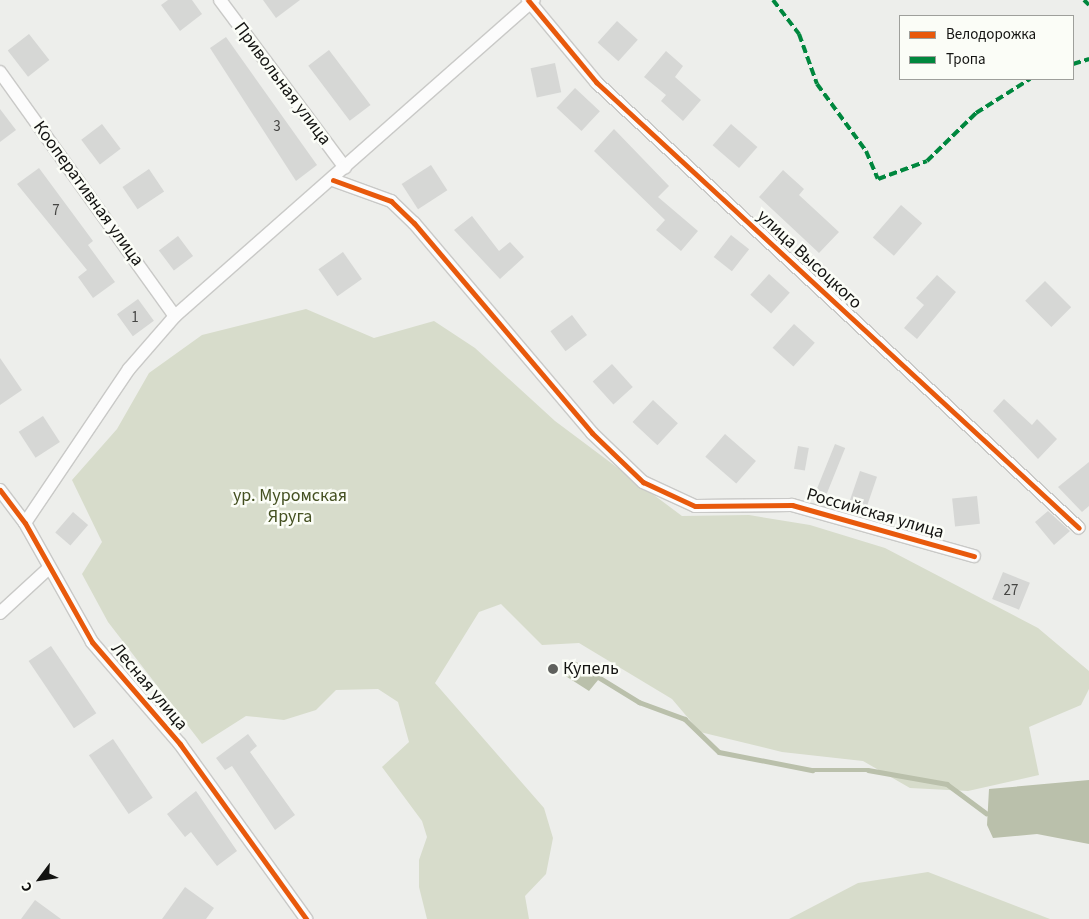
<!DOCTYPE html>
<meta charset="utf-8">
<style>
body{margin:0}
#map{position:relative;width:1089px;height:919px;overflow:hidden;background:#edeeeb;font-family:"Source Sans 3",sans-serif}
div>[style]{position:absolute}
[style*='--x']{left:calc(var(--x)*1px);top:calc(var(--y)*1px);width:calc(var(--w)*1px);rotate:calc(var(--a)*1deg)}
.green>*{inset:0;background:#d7dccb}
.water>*{inset:0;background:#bac0ab}
.stream>*{height:4.5px;margin:-2.25px;padding:0 2.25px;transform-origin:2.25px;border-radius:2.25px;background:#bac0ab}
.building>*{inset:0;background:#d6d7d5;transform-origin:0 0}
.roads{filter:drop-shadow(1px 0 #c9c9c7) drop-shadow(-1px 0 #c9c9c7) drop-shadow(0 1px #c9c9c7) drop-shadow(0 -1px #c9c9c7)}
.minor>*{height:12px;margin:-6px;padding:0 6px;transform-origin:6px;border-radius:6px;background:#fcfcfc}
.quiet>*{height:4px;margin-top:-2px;transform-origin:0;background:repeating-linear-gradient(90deg,#00873e 0 8px,transparent 0 12px)}
.cycleway>*{height:5px;margin:-2.5px;padding:0 2.5px;transform-origin:2.5px;border-radius:2.5px;background:#e8590c}
.dots>*{width:14px;height:14px;translate:-50% -50%;box-sizing:border-box;border:2px solid #fbfdf7;border-radius:50%}
span{translate:-50% -50%;white-space:nowrap;text-align:center;line-height:1.15;-webkit-text-stroke:5px #fbfdf7;paint-order:stroke}
.number-label{font-size:15px;color:#454543}
.number-label span{-webkit-text-stroke-width:0}
.street-label{font-size:18px;color:#131311}
.park-label{font-size:18px;color:#445021}
.poi-label{font-size:18px;color:#131311}
.left{translate:0 -50%;text-align:left}
.legend{position:absolute;left:899px;top:15px;width:175px;height:65px;box-sizing:border-box;background:#fbfdf7;border:1px solid #9e9f9b;margin:0;padding:6px 9px;list-style:none;font-size:15px;color:#131311}
.legend li{display:flex;align-items:center;gap:10px;height:25px}
.legend b{width:25px;border:1px solid #9e9f9b}
.north{position:absolute;left:15px;top:854px;width:50px;height:50px;-webkit-text-stroke:4px #fbfdf7;paint-order:stroke;rotate:239deg;font-size:14px;font-weight:700;line-height:20px;text-align:center;color:#131311}
.north::after{content:'';display:block;margin:auto;width:18px;height:22px;background:#131311;clip-path:polygon(50% 0,100% 100%,50% 72%,0 100%)}
</style>
<div id="map">
<div class="green">
<div style="clip-path:polygon(306px 309px,374px 338px,434px 321px,475px 348px,555px 421px,682px 516px,749px 515px,810px 525px,885px 548px,1038px 628px,1089px 671px,1089px 689px,1081px 705px,1029px 727px,1039px 775px,968px 791px,910px 788px,863px 761px,782px 752px,700px 732px,672px 699px,579px 643px,542px 645px,501px 604px,479px 612px,435px 683px,544px 808px,553px 838px,546px 874px,525px 896px,529px 919px,427px 919px,419px 887px,419px 860px,427px 837px,422px 821px,382px 767px,409px 742px,398px 702px,378px 689px,336px 690px,316px 710px,284px 720px,246px 716px,202px 744px,108px 622px,82px 574px,102px 542px,72px 480px,117px 429px,149px 373px,202px 335px)"></div>
<div style="clip-path:polygon(928px 872px,1050px 919px,789px 919px,858px 883px)"></div>
</div>
<div class="water">
<div style="clip-path:polygon(574px 661px,603px 674px,589px 691px,564px 675px)"></div>
<div style="clip-path:polygon(1089px 780px,1089px 844px,1037px 834px,993px 838px,987px 825px,989px 789px)"></div>
</div>
<div class="stream">
<div style="--x:595;--y:675;--w:52;--a:31.5"></div>
<div style="--x:639;--y:702;--w:49;--a:20.3"></div>
<div style="--x:685;--y:719;--w:47;--a:44.1"></div>
<div style="--x:719;--y:752;--w:95;--a:11"></div>
<div style="--x:812;--y:770;--w:56;--a:0"></div>
<div style="--x:868;--y:770;--w:80;--a:10"></div>
<div style="--x:947;--y:784;--w:49;--a:36.6"></div>
</div>
<div class="building">
<div style="clip-path:polygon(168px 0,192px 0,202px 14px,180px 31px,161px 5px)"></div>
<div style="clip-path:polygon(263px 0,300px 0,276px 18px)"></div>
<div style="left:617px;top:21px;width:28px;height:29px;rotate:42deg"></div>
<div style="left:29px;top:34px;width:33px;height:27px;rotate:52deg"></div>
<div style="clip-path:polygon(226px 37px,317px 165px,296px 181px,210px 48px)"></div>
<div style="left:329px;top:50px;width:69px;height:26px;rotate:53deg"></div>
<div style="clip-path:polygon(666px 51px,683px 66px,675px 77px,701px 100px,683px 121px,661px 101px,666px 95px,644px 77px)"></div>
<div style="left:555px;top:63px;width:30px;height:25px;rotate:78deg"></div>
<div style="left:575px;top:88px;width:34px;height:27px;rotate:43deg"></div>
<div style="clip-path:polygon(0 109px,16px 130px,0 142px)"></div>
<div style="left:102px;top:124px;width:31px;height:26px;rotate:53deg"></div>
<div style="left:731px;top:124px;width:35px;height:28px;rotate:41deg"></div>
<div style="clip-path:polygon(614px 129px,669px 186px,658px 197px,698px 231px,681px 251px,656px 230px,665px 220px,594px 151px)"></div>
<div style="left:431px;top:165px;width:30px;height:35px;rotate:57deg"></div>
<div style="clip-path:polygon(39px 168px,93px 241px,88px 245px,115px 282px,93px 298px,78px 277px,87px 270px,17px 184px)"></div>
<div style="left:149px;top:169px;width:27px;height:32px;rotate:56deg"></div>
<div style="clip-path:polygon(783px 170px,804px 189px,799px 195px,839px 232px,819px 253px,759px 197px)"></div>
<div style="left:901px;top:205px;width:28px;height:43px;rotate:41deg"></div>
<div style="clip-path:polygon(472px 216px,499px 251px,510px 242px,524px 257px,500px 279px,454px 230px)"></div>
<div style="left:731px;top:235px;width:23px;height:28px;rotate:38deg"></div>
<div style="left:178px;top:236px;width:25px;height:24px;rotate:53deg"></div>
<div style="left:343px;top:252px;width:33px;height:30px;rotate:55deg"></div>
<div style="left:769px;top:274px;width:28px;height:28px;rotate:42deg"></div>
<div style="clip-path:polygon(937px 275px,956px 292px,917px 339px,904px 328px,924px 305px,916px 298px)"></div>
<div style="left:1045px;top:281px;width:37px;height:28px;rotate:45deg"></div>
<div style="left:138px;top:299px;width:27px;height:26px;rotate:54deg"></div>
<div style="left:572px;top:315px;width:25px;height:27px;rotate:53deg"></div>
<div style="left:794px;top:324px;width:28px;height:32px;rotate:42deg"></div>
<div style="clip-path:polygon(0 358px,22px 390px,0 405px)"></div>
<div style="left:612px;top:364px;width:31px;height:26px;rotate:48deg"></div>
<div style="clip-path:polygon(1004px 399px,1032px 425px,1037px 419px,1057px 439px,1038px 459px,993px 411px)"></div>
<div style="left:653px;top:400px;width:34px;height:30px;rotate:43deg"></div>
<div style="left:43px;top:416px;width:31px;height:29px;rotate:57deg"></div>
<div style="left:725px;top:434px;width:41px;height:30px;rotate:41deg"></div>
<div style="left:835px;top:444px;width:11px;height:49px;rotate:22deg"></div>
<div style="left:798px;top:446px;width:11px;height:23px;rotate:10deg"></div>
<div style="clip-path:polygon(1089px 462px,1089px 506px,1082px 512px,1058px 487px)"></div>
<div style="left:860px;top:471px;width:18px;height:31px;rotate:19deg"></div>
<div style="left:977px;top:496px;width:28px;height:25px;rotate:84deg"></div>
<div style="clip-path:polygon(1048px 511px,1070px 531px,1054px 545px,1035px 522px)"></div>
<div style="left:73px;top:512px;width:20px;height:27px;rotate:41deg"></div>
<div style="left:1003px;top:572px;width:29px;height:29px;rotate:22deg"></div>
<div style="left:51px;top:646px;width:81px;height:27px;rotate:56deg"></div>
<div style="clip-path:polygon(248px 734px,257px 746px,250px 752px,295px 815px,275px 830px,232px 766px,225px 770px,216px 758px)"></div>
<div style="left:113px;top:739px;width:71px;height:29px;rotate:56deg"></div>
<div style="clip-path:polygon(196px 791px,237px 851px,217px 866px,191px 832px,185px 837px,167px 814px)"></div>
<div style="clip-path:polygon(185px 887px,214px 908px,206px 919px,162px 919px)"></div>
<div style="clip-path:polygon(35px 900px,61px 919px,21px 919px)"></div>
</div>
<div class="roads">
<div class="minor">
<div style="--x:220;--y:0;--w:209;--a:53.3"></div>
<div style="--x:528;--y:0;--w:107;--a:50.3"></div>
<div style="--x:596;--y:82;--w:657;--a:42.72"></div>
<div style="--x:0;--y:72;--w:300;--a:54.4"></div>
<div style="--x:333;--y:180;--w:62;--a:19.9"></div>
<div style="--x:391;--y:201;--w:32;--a:44"></div>
<div style="--x:414;--y:223;--w:275;--a:49.7"></div>
<div style="--x:592;--y:433;--w:71;--a:43.9"></div>
<div style="--x:643;--y:482;--w:57;--a:24.8"></div>
<div style="--x:695;--y:506;--w:97;--a:-0.6"></div>
<div style="--x:792;--y:505;--w:189;--a:15.7"></div>
<div style="--x:0;--y:490;--w:41;--a:52.9"></div>
<div style="--x:25;--y:523;--w:137;--a:60.6"></div>
<div style="--x:92;--y:642;--w:135;--a:49.2"></div>
<div style="--x:180;--y:744;--w:216;--a:54.2"></div>
<div style="--x:25;--y:523;--w:186;--a:-56"></div>
<div style="--x:129;--y:369;--w:70;--a:-49"></div>
<div style="--x:175;--y:316;--w:478;--a:-41.4"></div>
<div style="--x:0;--y:613;--w:67;--a:-42.6"></div>
</div>
</div>
<div class="quiet">
<div style="--x:773;--y:0;--w:43;--a:52.6"></div>
<div style="--x:799;--y:34;--w:53;--a:70.2"></div>
<div style="--x:817;--y:84;--w:83;--a:53.8"></div>
<div style="--x:866;--y:151;--w:30;--a:67"></div>
<div style="--x:878;--y:179;--w:52;--a:-20.2"></div>
<div style="--x:927;--y:161;--w:69;--a:-44.4"></div>
<div style="--x:976;--y:113;--w:64;--a:-32.2"></div>
<div style="--x:1084;--y:0;--w:7;--a:45"></div>
<div style="--x:1073;--y:64;--w:17;--a:-17"></div>
</div>
<div class="cycleway">
<div style="--x:528;--y:0;--w:107;--a:50.3"></div>
<div style="--x:596;--y:82;--w:657;--a:42.72"></div>
<div style="--x:333;--y:180;--w:62;--a:19.9"></div>
<div style="--x:391;--y:201;--w:32;--a:44"></div>
<div style="--x:414;--y:223;--w:275;--a:49.7"></div>
<div style="--x:592;--y:433;--w:71;--a:43.9"></div>
<div style="--x:643;--y:482;--w:57;--a:24.8"></div>
<div style="--x:695;--y:506;--w:97;--a:-0.6"></div>
<div style="--x:792;--y:505;--w:189;--a:15.7"></div>
<div style="--x:0;--y:490;--w:41;--a:52.9"></div>
<div style="--x:25;--y:523;--w:137;--a:60.6"></div>
<div style="--x:92;--y:642;--w:135;--a:49.2"></div>
<div style="--x:180;--y:744;--w:216;--a:54.2"></div>
</div>
<div class="dots">
<div style="left:553px;top:669px;background:#5f605d"></div>
</div>
<div class="number-label">
<span style="left:277px;top:127px">3</span>
<span style="left:56px;top:211px">7</span>
<span style="left:135px;top:318px">1</span>
<span style="left:1011px;top:591px">27</span>
</div>
<div class="street-label">
<span style="left:282px;top:84px;rotate:53deg">Привольная улица</span>
<span style="left:88px;top:194px;rotate:54deg">Кооперативная улица</span>
<span style="left:809px;top:260px;rotate:43deg">улица Высоцкого</span>
<span style="left:875px;top:514px;rotate:16deg">Российская улица</span>
<span style="left:149px;top:687px;rotate:50deg">Лесная улица</span>
</div>
<div class="park-label">
<span style="left:290px;top:507px">ур. Муромская<br>Яруга</span>
</div>
<div class="poi-label">
<span class="left" style="left:563px;top:669px">Купель</span>
</div>
<ul class="legend">
<li><b style="height:6px;background:#e8590c"></b>Велодорожка</li>
<li><b style="height:6px;background:#00873e"></b>Тропа</li>
</ul>
<div class="north">С</div>
</div>
